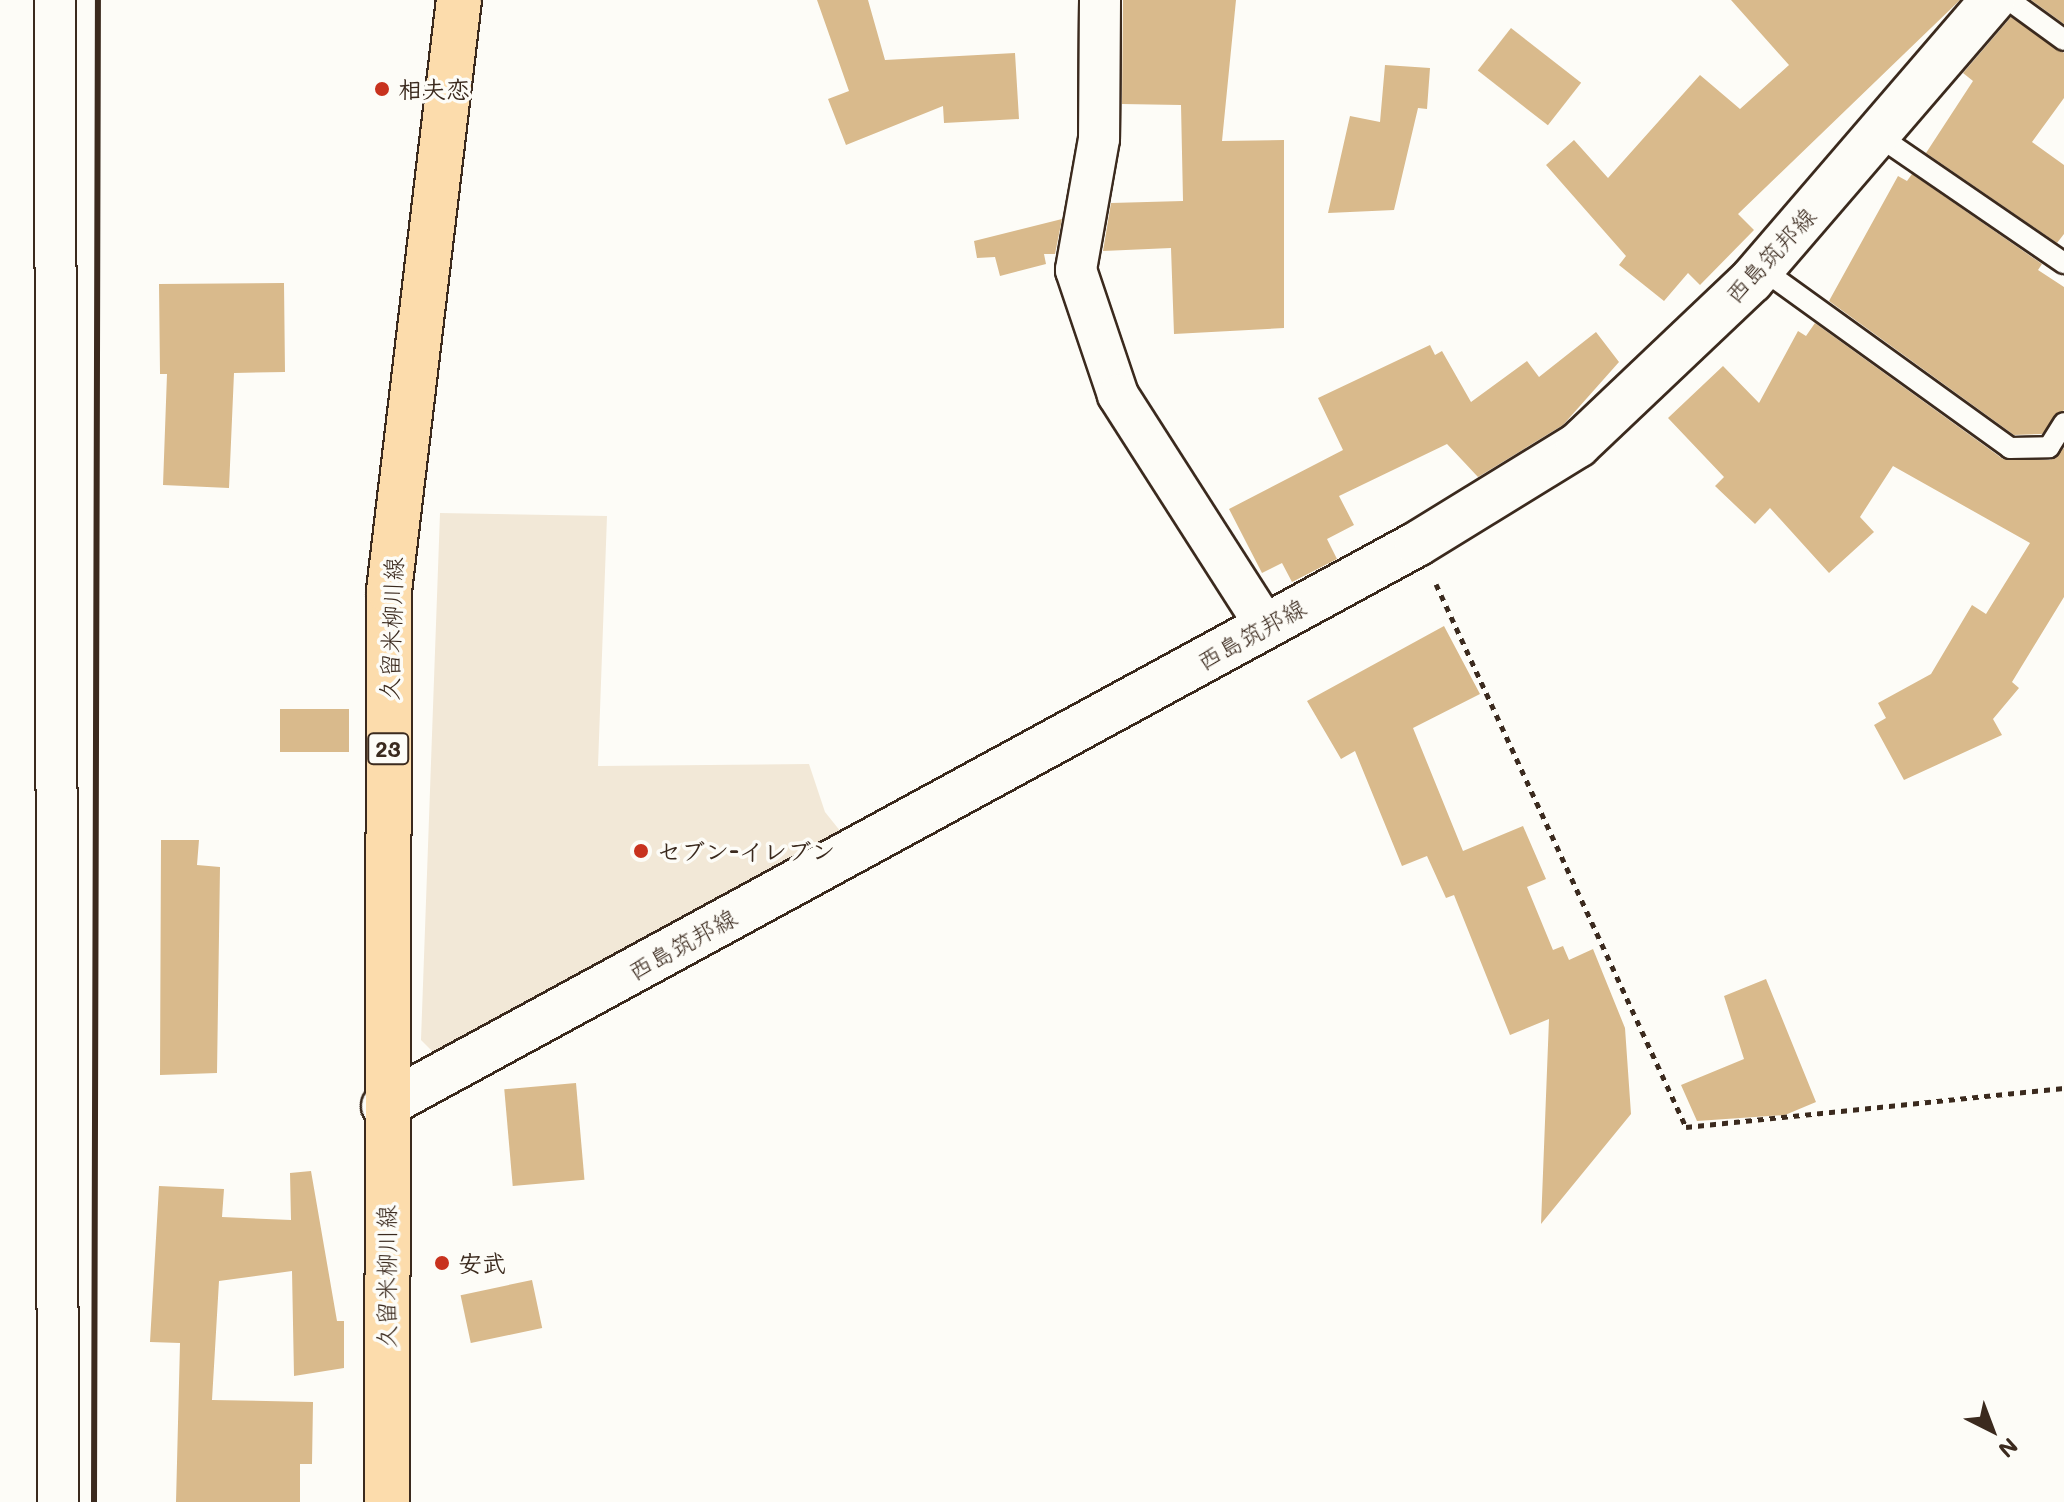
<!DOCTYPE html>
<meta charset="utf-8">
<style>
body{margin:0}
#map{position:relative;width:2064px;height:1502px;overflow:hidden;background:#fdfcf7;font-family:Mali,"Klee One",sans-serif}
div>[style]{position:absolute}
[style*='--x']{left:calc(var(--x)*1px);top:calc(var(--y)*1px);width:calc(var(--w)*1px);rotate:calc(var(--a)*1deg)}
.built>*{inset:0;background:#f2e8d7}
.building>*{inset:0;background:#d9ba8c;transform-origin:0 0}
.path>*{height:5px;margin-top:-2.5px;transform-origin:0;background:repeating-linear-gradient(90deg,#3b2a1e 0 6px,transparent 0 12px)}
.roads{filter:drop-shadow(2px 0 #3b2a1e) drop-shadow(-2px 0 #3b2a1e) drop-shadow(0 2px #3b2a1e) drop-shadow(0 -2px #3b2a1e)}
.service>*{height:20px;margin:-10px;padding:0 10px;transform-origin:10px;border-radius:10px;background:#fdfcf7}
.minor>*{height:40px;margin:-20px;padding:0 20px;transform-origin:20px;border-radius:20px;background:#fdfcf7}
.secondary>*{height:44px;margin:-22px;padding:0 22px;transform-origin:22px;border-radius:22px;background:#fdfcf7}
.primary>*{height:44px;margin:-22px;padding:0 22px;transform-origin:22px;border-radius:22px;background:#fcdcac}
.rail>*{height:6px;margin:-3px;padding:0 3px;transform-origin:3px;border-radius:3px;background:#3b2a1e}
.dots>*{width:22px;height:22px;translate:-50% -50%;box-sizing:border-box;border:4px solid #fdfcf7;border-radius:50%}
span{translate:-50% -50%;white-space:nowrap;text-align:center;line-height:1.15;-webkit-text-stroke:7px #fdfcf7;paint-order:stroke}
.shield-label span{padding:2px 6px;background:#fdfcf7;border:2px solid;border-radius:6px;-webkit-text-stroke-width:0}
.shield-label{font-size:22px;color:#3b2a1e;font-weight:700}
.poi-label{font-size:24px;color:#3b2a1e;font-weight:700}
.left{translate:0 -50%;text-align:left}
.street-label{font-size:24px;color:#3b2a1e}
.north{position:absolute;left:1952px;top:1390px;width:80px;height:80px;-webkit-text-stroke:6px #fdfcf7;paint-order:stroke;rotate:138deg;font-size:22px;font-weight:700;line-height:32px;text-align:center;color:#3b2a1e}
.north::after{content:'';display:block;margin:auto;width:28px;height:36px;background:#3b2a1e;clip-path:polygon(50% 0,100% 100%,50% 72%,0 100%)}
</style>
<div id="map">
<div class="built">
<div style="clip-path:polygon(440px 513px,607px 516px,598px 766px,809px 764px,825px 812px,845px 837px,439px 1058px,421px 1040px)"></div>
</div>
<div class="building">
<div style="clip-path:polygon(817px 0,868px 0,885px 60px,1015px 53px,1019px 119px,944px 123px,943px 106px,846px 145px,828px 99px,849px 91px)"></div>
<div style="clip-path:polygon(1123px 0,1236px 0,1222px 141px,1284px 140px,1284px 328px,1174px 334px,1171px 248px,1103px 251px,1111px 203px,1183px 201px,1181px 105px,1122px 104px)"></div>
<div style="clip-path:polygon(1731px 0,1960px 0,1738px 214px,1754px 230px,1700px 285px,1688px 273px,1664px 301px,1619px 265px,1626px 256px,1546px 165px,1574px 140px,1608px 178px,1700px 75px,1740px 109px,1789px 65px)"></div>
<div style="clip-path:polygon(2031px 0,2064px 0,2064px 24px)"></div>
<div style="clip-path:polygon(2011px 17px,2064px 53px,2064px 98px,2032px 142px,2064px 165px,2064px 234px,2057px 243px,1926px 153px,1973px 81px,1963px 73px)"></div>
<div style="left:1511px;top:28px;width:89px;height:54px;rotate:38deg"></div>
<div style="clip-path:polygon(1385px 65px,1430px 68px,1427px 109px,1418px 108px,1394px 210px,1328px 213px,1350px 116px,1380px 122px)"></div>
<div style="clip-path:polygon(1912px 174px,2042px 264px,2038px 270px,2064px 287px,2064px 410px,2042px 434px,2014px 435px,1829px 301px,1898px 176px,1907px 181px)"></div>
<div style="clip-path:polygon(1062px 219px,1055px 254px,1044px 254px,1046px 264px,1000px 276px,995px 257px,977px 258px,974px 241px)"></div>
<div style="clip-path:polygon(284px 283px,285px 372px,234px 373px,229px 488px,163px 485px,167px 374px,160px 374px,159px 284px)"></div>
<div style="clip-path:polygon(1815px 323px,2003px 459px,2050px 460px,2064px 448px,2064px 597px,2012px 682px,2019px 688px,1993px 719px,2002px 735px,1904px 780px,1874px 725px,1886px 718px,1878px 703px,1931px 674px,1972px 605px,1986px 614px,2030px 543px,1893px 466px,1860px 517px,1874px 532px,1829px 573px,1770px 508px,1755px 524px,1715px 486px,1724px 477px,1668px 418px,1723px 366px,1759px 403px,1798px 331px,1806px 336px)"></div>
<div style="clip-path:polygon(1596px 332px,1619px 362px,1563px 425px,1478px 477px,1447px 444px,1339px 496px,1354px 525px,1327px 539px,1337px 559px,1292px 582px,1282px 563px,1262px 573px,1229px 509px,1343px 450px,1318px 398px,1430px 345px,1435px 355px,1442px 351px,1471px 402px,1527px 361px,1539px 377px)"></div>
<div style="clip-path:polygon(1444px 626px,1480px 694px,1413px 728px,1463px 851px,1523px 826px,1546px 879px,1527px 887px,1553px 950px,1563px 946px,1569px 960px,1593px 949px,1625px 1028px,1631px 1114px,1541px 1224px,1549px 1019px,1510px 1035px,1454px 895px,1446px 898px,1427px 856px,1402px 866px,1355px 751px,1341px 759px,1307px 701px)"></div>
<div style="left:280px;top:709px;width:69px;height:43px"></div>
<div style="clip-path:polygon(161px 840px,199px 840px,197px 865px,220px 867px,217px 1073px,160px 1075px)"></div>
<div style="clip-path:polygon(1766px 979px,1816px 1102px,1785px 1115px,1697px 1121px,1681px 1085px,1744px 1059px,1724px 996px)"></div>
<div style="left:576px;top:1083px;width:97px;height:72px;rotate:85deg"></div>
<div style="clip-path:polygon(311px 1171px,337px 1321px,344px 1321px,344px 1368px,294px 1376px,292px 1271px,219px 1281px,212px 1400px,313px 1402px,312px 1464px,300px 1464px,300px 1502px,176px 1502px,180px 1343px,150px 1342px,159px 1186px,224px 1189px,222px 1217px,291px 1220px,290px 1173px)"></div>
<div style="left:532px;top:1280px;width:49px;height:73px;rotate:78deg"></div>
</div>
<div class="path">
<div style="--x:1436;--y:584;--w:598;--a:65.28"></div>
<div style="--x:1686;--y:1127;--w:380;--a:-5.9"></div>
</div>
<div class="roads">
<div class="service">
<div style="--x:2009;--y:0;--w:68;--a:36"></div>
<div style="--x:1877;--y:135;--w:227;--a:34.4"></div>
<div style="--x:1762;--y:269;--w:306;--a:35.8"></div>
<div style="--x:2010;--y:448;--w:39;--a:-1"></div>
<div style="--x:2049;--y:447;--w:28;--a:-58"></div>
</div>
<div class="minor">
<div style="--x:55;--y:0;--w:1502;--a:89.89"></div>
<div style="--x:1100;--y:0;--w:139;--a:90.4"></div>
<div style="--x:1099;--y:139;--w:133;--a:100"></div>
<div style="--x:1076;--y:270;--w:132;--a:71.4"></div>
<div style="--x:1118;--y:395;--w:274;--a:57.4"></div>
</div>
<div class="secondary">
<div style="--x:384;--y:1106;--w:1176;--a:-28.55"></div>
<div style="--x:1417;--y:544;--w:189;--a:-31.6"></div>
<div style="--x:1578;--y:445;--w:238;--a:-43.5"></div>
<div style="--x:1751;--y:281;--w:371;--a:-49.3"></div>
</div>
<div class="primary">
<div style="--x:387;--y:1502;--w:911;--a:-89.87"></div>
<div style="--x:389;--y:591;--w:595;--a:-83.25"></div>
</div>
</div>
<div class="rail">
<div style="--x:94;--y:1502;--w:1502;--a:-89.85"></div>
</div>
<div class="dots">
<div style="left:382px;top:89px;background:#c8321e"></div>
<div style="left:641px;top:851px;background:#c8321e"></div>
<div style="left:442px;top:1263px;background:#c8321e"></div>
</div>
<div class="shield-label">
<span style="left:388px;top:749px">23</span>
</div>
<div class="poi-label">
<span class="left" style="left:398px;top:89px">相夫恋</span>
<span class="left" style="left:657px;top:851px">セブン-イレブン</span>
<span class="left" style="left:458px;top:1263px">安武</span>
</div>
<div class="street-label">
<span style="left:1770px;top:255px;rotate:-47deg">西島筑邦線</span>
<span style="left:391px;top:629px;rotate:-88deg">久留米柳川線</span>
<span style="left:1251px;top:634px;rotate:-29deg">西島筑邦線</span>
<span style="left:682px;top:944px;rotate:-29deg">西島筑邦線</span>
<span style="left:386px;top:1277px;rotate:-90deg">久留米柳川線</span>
</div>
<div class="north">N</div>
</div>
